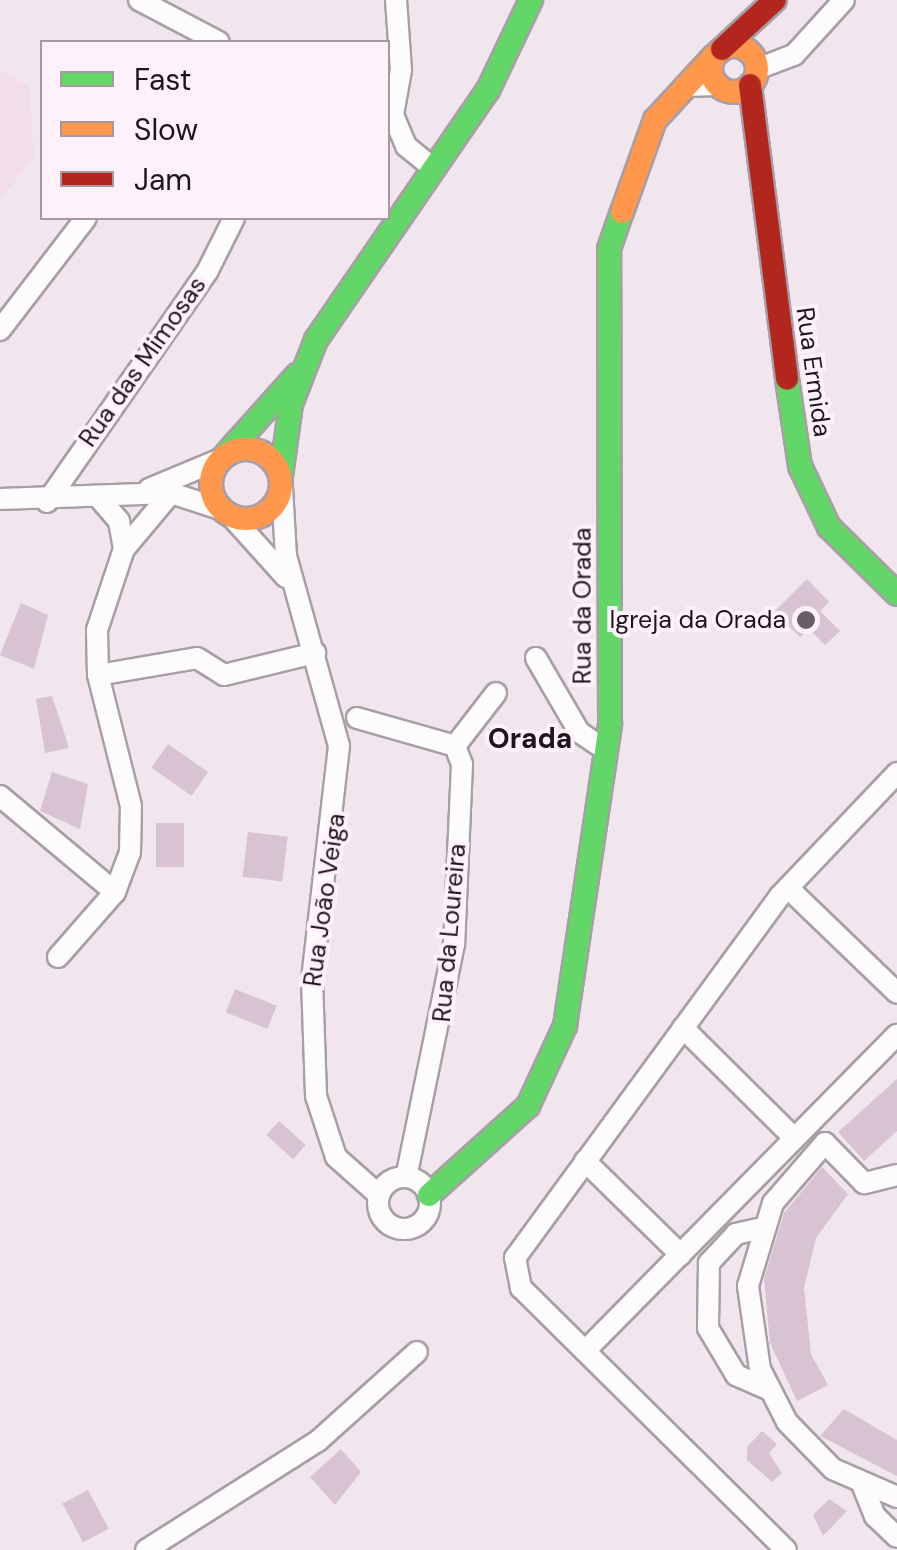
<!DOCTYPE html>
<meta charset="utf-8">
<style>
body{margin:0}
#map{position:relative;width:897px;height:1550px;overflow:hidden;background:#f1e6ee;font-family:"DM Sans",sans-serif}
div>[style]{position:absolute}
[style*='--x']{left:calc(var(--x)*1px);top:calc(var(--y)*1px);width:calc(var(--w)*1px);rotate:calc(var(--a)*1deg)}
.built>*{inset:0;background:#f2ddeb}
.building>*{inset:0;background:#d8c3d2;transform-origin:0 0}
.roads{filter:drop-shadow(2px 0 #a79fa5) drop-shadow(-2px 0 #a79fa5) drop-shadow(0 2px #a79fa5) drop-shadow(0 -2px #a79fa5)}
.street>*{height:20px;margin:-10px;padding:0 10px;transform-origin:10px;border-radius:10px;background:#fdfbfc}
.street>.ring{margin:-10px;padding:0;box-sizing:content-box;background:none;border:20px solid #fdfbfc;border-radius:50%}
.fast>*{height:22px;margin:-11px;padding:0 11px;transform-origin:11px;border-radius:11px;background:#63d668}
.slow>*{height:22px;margin:-11px;padding:0 11px;transform-origin:11px;border-radius:11px;background:#ff974d}
.slow>.ring{margin:-11px;padding:0;box-sizing:content-box;background:none;border:22px solid #ff974d;border-radius:50%}
.jam>*{height:22px;margin:-11px;padding:0 11px;transform-origin:11px;border-radius:11px;background:#b3261e}
.dots>*{width:28px;height:28px;translate:-50% -50%;box-sizing:border-box;border:5px solid #fef1fa;border-radius:50%}
span{translate:-50% -50%;white-space:nowrap;text-align:center;line-height:1.15;-webkit-text-stroke:8px #fef1fa;paint-order:stroke}
.street-label{font-size:25px;color:#1d161b}
.poi-label{font-size:25px;color:#1d161b}
.right{translate:-100% -50%;text-align:right}
.neighbourhood-label{font-size:28px;color:#1d161b;font-weight:700}
.legend{position:absolute;left:40px;top:40px;width:350px;height:180px;box-sizing:border-box;background:#fef1fa;border:2px solid #a499a1;margin:0;padding:12px 18px;list-style:none;font-size:30px;color:#1d161b}
.legend li{display:flex;align-items:center;gap:20px;height:50px}
.legend b{width:50px;border:2px solid #a499a1}
</style>
<div id="map">
<div class="built">
<div style="clip-path:polygon(0 70px,29px 86px,34px 156px,0 200px)"></div>
</div>
<div class="building">
<div style="clip-path:polygon(807px 579px,829px 602px,820px 611px,840px 631px,825px 645px,809px 629px,800px 637px,774px 612px)"></div>
<div style="clip-path:polygon(21px 603px,48px 615px,34px 669px,0 655px)"></div>
<div style="clip-path:polygon(52px 696px,69px 748px,45px 753px,36px 699px)"></div>
<div style="left:168px;top:744px;width:49px;height:29px;rotate:35deg"></div>
<div style="clip-path:polygon(52px 772px,88px 784px,80px 829px,40px 811px)"></div>
<div style="left:156px;top:823px;width:28px;height:44px"></div>
<div style="left:248px;top:832px;width:40px;height:45px;rotate:7deg"></div>
<div style="left:235px;top:989px;width:45px;height:25px;rotate:22deg"></div>
<div style="clip-path:polygon(897px 1079px,897px 1131px,864px 1161px,838px 1132px)"></div>
<div style="left:279px;top:1121px;width:36px;height:19px;rotate:42deg"></div>
<div style="clip-path:polygon(822px 1167px,848px 1194px,816px 1238px,804px 1288px,811px 1354px,828px 1385px,797px 1401px,770px 1343px,764px 1279px,784px 1213px)"></div>
<div style="clip-path:polygon(844px 1409px,897px 1440px,897px 1476px,820px 1436px)"></div>
<div style="clip-path:polygon(762px 1431px,777px 1444px,769px 1453px,782px 1473px,772px 1482px,747px 1460px,747px 1447px)"></div>
<div style="clip-path:polygon(341px 1449px,361px 1472px,335px 1505px,310px 1477px)"></div>
<div style="left:88px;top:1490px;width:44px;height:29px;rotate:62deg"></div>
<div style="clip-path:polygon(829px 1499px,847px 1511px,823px 1536px,813px 1515px)"></div>
</div>
<div class="roads">
<div class="street">
<div style="--x:139;--y:0;--w:90;--a:27.7"></div>
<div style="--x:396;--y:0;--w:70;--a:85.9"></div>
<div style="--x:401;--y:70;--w:46;--a:100.1"></div>
<div style="--x:393;--y:115;--w:34;--a:67"></div>
<div style="--x:406;--y:146;--w:36;--a:39"></div>
<div style="--x:757;--y:69;--w:40;--a:-21"></div>
<div style="--x:794;--y:55;--w:74;--a:-47.7"></div>
<div style="--x:685;--y:86;--w:32;--a:-2"></div>
<div style="--x:0;--y:330;--w:141;--a:-52.5"></div>
<div style="--x:282;--y:487;--w:69;--a:86.7"></div>
<div style="--x:286;--y:556;--w:197;--a:74.4"></div>
<div style="--x:339;--y:746;--w:236;--a:96.6"></div>
<div style="--x:312;--y:980;--w:116;--a:88"></div>
<div style="--x:316;--y:1096;--w:64;--a:71.8"></div>
<div style="--x:336;--y:1157;--w:57;--a:41.5"></div>
<div style="--x:149;--y:489;--w:78;--a:-22.6"></div>
<div style="--x:99;--y:498;--w:30;--a:49"></div>
<div style="--x:119;--y:521;--w:28;--a:80"></div>
<div style="--x:0;--y:499;--w:171;--a:-2"></div>
<div style="--x:171;--y:493;--w:55;--a:18.1"></div>
<div style="--x:47;--y:502;--w:282;--a:-55.2"></div>
<div style="--x:208;--y:270;--w:58;--a:-63.4"></div>
<div style="--x:231;--y:516;--w:82;--a:48"></div>
<div style="--x:536;--y:658;--w:86;--a:59.8"></div>
<div style="--x:579;--y:732;--w:34;--a:34"></div>
<div style="--x:98;--y:675;--w:100;--a:-9.7"></div>
<div style="--x:197;--y:658;--w:32;--a:32"></div>
<div style="--x:224;--y:675;--w:94;--a:-13.6"></div>
<div style="--x:357;--y:718;--w:102;--a:15.9"></div>
<div style="--x:455;--y:746;--w:19;--a:69"></div>
<div style="--x:462;--y:764;--w:180;--a:92.5"></div>
<div style="--x:454;--y:944;--w:238;--a:101.6"></div>
<div style="--x:455;--y:746;--w:67;--a:-52.3"></div>
<div style="--x:0;--y:796;--w:150;--a:39.9"></div>
<div style="--x:788;--y:888;--w:151;--a:43.9"></div>
<div style="--x:58;--y:957;--w:86;--a:-48.8"></div>
<div style="--x:115;--y:892;--w:43;--a:-69.4"></div>
<div style="--x:130;--y:852;--w:46;--a:-88.8"></div>
<div style="--x:131;--y:806;--w:135;--a:-104.1"></div>
<div style="--x:98;--y:675;--w:45;--a:-91.3"></div>
<div style="--x:97;--y:630;--w:85;--a:-71.6"></div>
<div style="--x:124;--y:549;--w:73;--a:-50"></div>
<div style="--x:683;--y:1028;--w:156;--a:44.7"></div>
<div style="--x:585;--y:1161;--w:134;--a:44.4"></div>
<div style="--x:897;--y:1175;--w:34;--a:166"></div>
<div style="--x:864;--y:1183;--w:56;--a:-134.3"></div>
<div style="--x:825;--y:1143;--w:79;--a:130.9"></div>
<div style="--x:773;--y:1203;--w:87;--a:106.8"></div>
<div style="--x:748;--y:1286;--w:84;--a:81.8"></div>
<div style="--x:760;--y:1369;--w:59;--a:63"></div>
<div style="--x:787;--y:1422;--w:66;--a:45.6"></div>
<div style="--x:833;--y:1469;--w:70;--a:23.6"></div>
<div class="ring" style="left:378px;top:1177px;width:32px;height:32px"></div>
<div style="--x:762;--y:1228;--w:27;--a:167"></div>
<div style="--x:736;--y:1234;--w:40;--a:133"></div>
<div style="--x:709;--y:1263;--w:65;--a:90.9"></div>
<div style="--x:708;--y:1328;--w:55;--a:59.2"></div>
<div style="--x:736;--y:1375;--w:35;--a:24"></div>
<div style="--x:585;--y:1351;--w:444;--a:-45.4"></div>
<div style="--x:862;--y:1484;--w:35;--a:68"></div>
<div style="--x:875;--y:1516;--w:30;--a:44"></div>
<div style="--x:146;--y:1550;--w:204;--a:-32.4"></div>
<div style="--x:318;--y:1441;--w:133;--a:-42"></div>
<div style="--x:786;--y:1550;--w:373;--a:-135.3"></div>
<div style="--x:521;--y:1288;--w:31;--a:-101"></div>
<div style="--x:515;--y:1258;--w:449;--a:-53.8"></div>
<div style="--x:780;--y:896;--w:170;--a:-46.4"></div>
</div>
<div class="fast">
<div style="--x:787;--y:379;--w:88;--a:81.5"></div>
<div style="--x:800;--y:466;--w:68;--a:64.6"></div>
<div style="--x:829;--y:527;--w:95;--a:44.6"></div>
<div style="--x:227;--y:453;--w:105;--a:-48.1"></div>
<div style="--x:281;--y:476;--w:73;--a:-82.1"></div>
<div style="--x:291;--y:404;--w:69;--a:-68.7"></div>
<div style="--x:316;--y:340;--w:303;--a:-55.5"></div>
<div style="--x:488;--y:90;--w:100;--a:-64.5"></div>
<div style="--x:429;--y:1195;--w:133;--a:-42"></div>
<div style="--x:528;--y:1106;--w:88;--a:-65.2"></div>
<div style="--x:565;--y:1026;--w:305;--a:-81.5"></div>
<div style="--x:610;--y:724;--w:475;--a:-90.1"></div>
<div style="--x:609;--y:249;--w:39;--a:-71"></div>
</div>
<div class="slow">
<div class="ring" style="left:711px;top:46px;width:24px;height:24px"></div>
<div style="--x:622;--y:212;--w:98;--a:-70.3"></div>
<div style="--x:655;--y:120;--w:87;--a:-47.3"></div>
<div class="ring" style="left:211px;top:449px;width:48px;height:48px"></div>
</div>
<div class="jam">
<div style="--x:722;--y:49;--w:72;--a:-42.8"></div>
<div style="--x:750;--y:85;--w:296;--a:82.8"></div>
</div>
</div>
<div class="dots">
<div style="left:806px;top:620px;background:#675f65"></div>
</div>
<div class="street-label">
<span style="left:143px;top:362px;rotate:-55deg">Rua das Mimosas</span>
<span style="left:813px;top:372px;rotate:82deg">Rua Ermida</span>
<span style="left:583px;top:606px;rotate:-90deg">Rua da Orada</span>
<span style="left:325px;top:900px;rotate:-82deg">Rua João Veiga</span>
<span style="left:450px;top:933px;rotate:-85deg">Rua da Loureira</span>
</div>
<div class="poi-label">
<span class="right" style="left:786px;top:620px">Igreja da Orada</span>
</div>
<div class="neighbourhood-label">
<span style="left:530px;top:739px">Orada</span>
</div>
<ul class="legend">
<li><b style="height:12px;background:#63d668"></b>Fast</li>
<li><b style="height:12px;background:#ff974d"></b>Slow</li>
<li><b style="height:12px;background:#b3261e"></b>Jam</li>
</ul>
</div>
